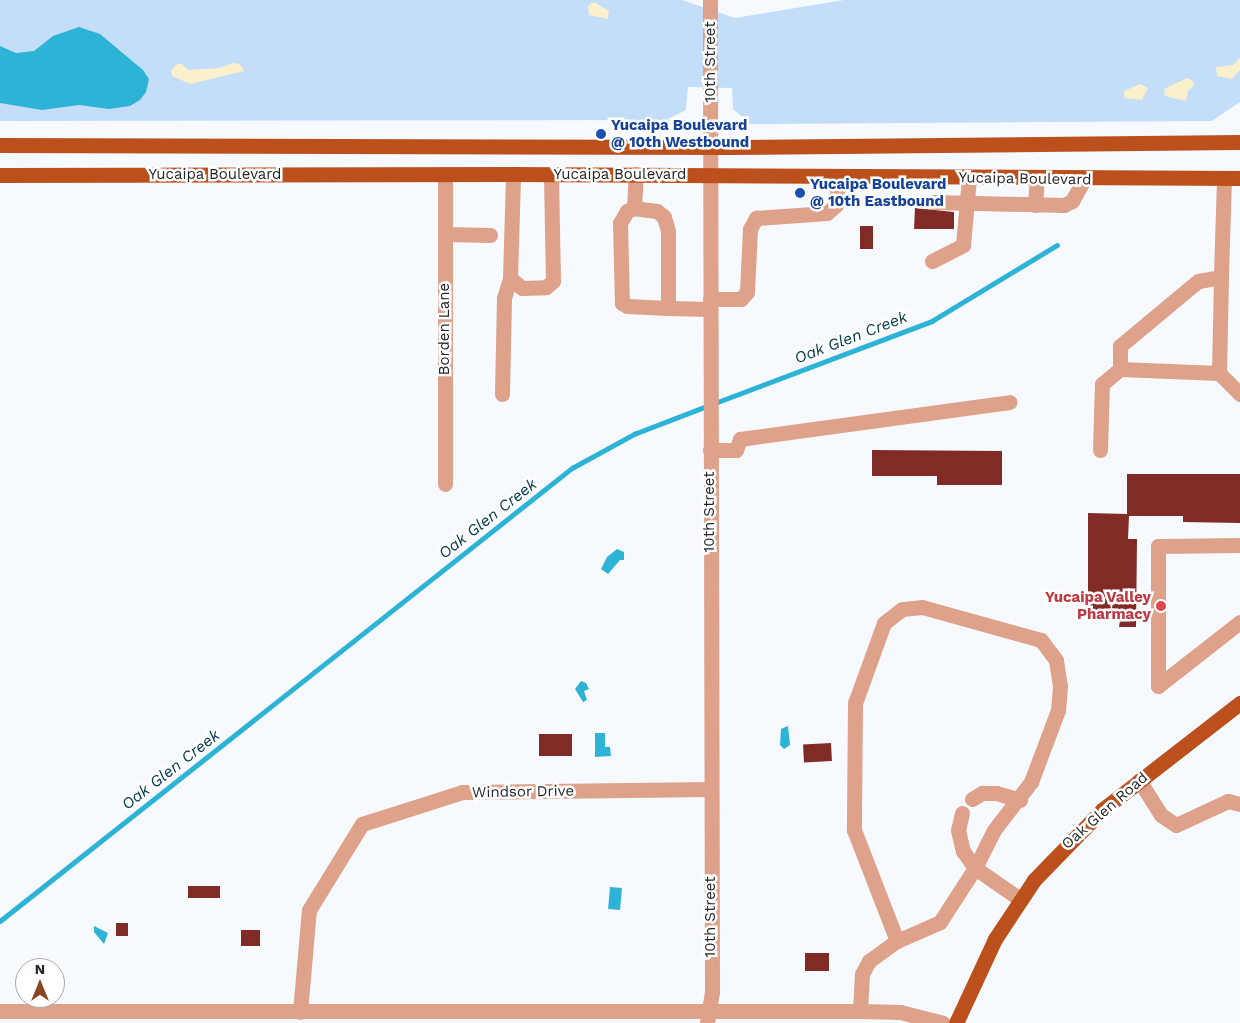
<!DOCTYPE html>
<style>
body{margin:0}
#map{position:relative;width:1240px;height:1023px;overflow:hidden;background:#f6faff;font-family:"Work Sans",sans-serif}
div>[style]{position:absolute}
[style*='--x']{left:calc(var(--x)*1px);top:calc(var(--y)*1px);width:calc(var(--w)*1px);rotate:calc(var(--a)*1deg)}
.green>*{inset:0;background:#c4ddf8}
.sand>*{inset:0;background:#faf0cb}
.water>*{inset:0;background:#2db3d6;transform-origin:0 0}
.stream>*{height:4.5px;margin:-2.25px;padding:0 2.25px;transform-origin:2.25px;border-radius:2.25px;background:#2db3d6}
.building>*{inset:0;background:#812b27;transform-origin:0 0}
.minor>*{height:15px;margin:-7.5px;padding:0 7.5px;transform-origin:7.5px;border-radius:7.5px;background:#dea189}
.major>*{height:15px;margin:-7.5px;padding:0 7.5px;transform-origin:7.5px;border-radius:7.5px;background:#bc501c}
.dots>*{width:14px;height:14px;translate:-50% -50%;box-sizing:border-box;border:2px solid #fff;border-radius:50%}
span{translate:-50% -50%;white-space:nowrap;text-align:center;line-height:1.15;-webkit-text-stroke:5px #fff;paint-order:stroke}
.street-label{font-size:15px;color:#232526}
.transit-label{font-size:15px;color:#164399;font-weight:700}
.left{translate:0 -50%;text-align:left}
.health-label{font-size:15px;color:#be3a42;font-weight:700}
.right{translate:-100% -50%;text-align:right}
.water-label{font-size:16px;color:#003a49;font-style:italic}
.north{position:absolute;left:15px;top:958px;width:50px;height:50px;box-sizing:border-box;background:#fff;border:1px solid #a7a8a8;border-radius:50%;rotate:0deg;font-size:14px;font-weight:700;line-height:20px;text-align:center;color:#232526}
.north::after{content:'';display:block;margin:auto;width:18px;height:22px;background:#8b451f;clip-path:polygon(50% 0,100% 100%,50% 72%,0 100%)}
</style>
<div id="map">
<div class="green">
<div style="clip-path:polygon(0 0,682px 0,735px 18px,844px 0,1240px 0,1240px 102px,1212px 121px,750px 124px,733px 109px,732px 88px,688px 87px,686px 110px,666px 120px,0 121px)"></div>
</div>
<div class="sand">
<div style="clip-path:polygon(594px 2px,609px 11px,608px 19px,589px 15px,588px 6px)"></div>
<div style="clip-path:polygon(1240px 58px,1240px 70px,1231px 79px,1217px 76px,1216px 67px,1233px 65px)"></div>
<div style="clip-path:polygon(233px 63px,240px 64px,244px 71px,190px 84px,172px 76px,171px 70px,177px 64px,182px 64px,188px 70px,219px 68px)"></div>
<div style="clip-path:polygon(1187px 78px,1193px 81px,1194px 85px,1188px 91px,1186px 101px,1165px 96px,1164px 89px)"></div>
<div style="clip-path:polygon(1140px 84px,1148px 88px,1142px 100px,1124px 98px,1124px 91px)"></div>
</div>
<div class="water">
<div style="clip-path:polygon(79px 27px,100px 34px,143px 70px,149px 79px,146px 92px,140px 100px,130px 106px,109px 109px,79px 105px,42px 110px,0 103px,0 46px,16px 53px,34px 51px,53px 36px)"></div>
<div style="clip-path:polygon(617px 549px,624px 552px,624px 560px,620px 560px,608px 574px,601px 569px,607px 557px)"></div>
<div style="clip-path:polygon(581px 681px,586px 683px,589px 689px,584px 691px,587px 700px,583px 702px,575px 689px)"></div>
<div style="clip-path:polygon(788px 726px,790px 745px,784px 749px,780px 745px,781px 729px)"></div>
<div style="clip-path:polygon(595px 733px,605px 733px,605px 747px,610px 747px,611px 756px,595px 757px)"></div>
<div style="left:610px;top:887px;width:12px;height:22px;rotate:5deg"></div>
<div style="clip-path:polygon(94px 926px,108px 933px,104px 944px,94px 932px)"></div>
</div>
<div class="stream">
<div style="--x:715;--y:403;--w:232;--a:-20.7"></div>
<div style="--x:932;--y:321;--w:146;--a:-31.3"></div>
<div style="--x:0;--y:921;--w:730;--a:-38.38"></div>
<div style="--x:572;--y:468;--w:71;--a:-28.7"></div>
<div style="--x:634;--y:434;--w:78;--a:-21"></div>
</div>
<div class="building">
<div style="clip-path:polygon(915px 208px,954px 212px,954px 229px,914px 229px)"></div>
<div style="left:860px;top:226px;width:13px;height:23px"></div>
<div style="clip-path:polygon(872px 450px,1002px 451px,1002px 485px,937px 485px,937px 476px,872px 476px)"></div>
<div style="clip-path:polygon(1127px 474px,1240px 474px,1240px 523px,1183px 522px,1183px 516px,1129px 516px,1128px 539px,1137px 539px,1136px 627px,1119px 627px,1120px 620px,1088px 619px,1088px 513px,1127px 514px)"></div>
<div style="left:539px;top:734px;width:33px;height:22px"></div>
<div style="left:831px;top:743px;width:18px;height:28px;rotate:87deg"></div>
<div style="left:188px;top:886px;width:32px;height:12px"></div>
<div style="left:116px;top:923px;width:12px;height:13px"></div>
<div style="left:241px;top:930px;width:19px;height:16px"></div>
<div style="left:805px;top:953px;width:24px;height:18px"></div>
</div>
<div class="minor">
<div style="--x:445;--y:174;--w:310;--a:90"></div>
<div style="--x:1224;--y:179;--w:98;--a:91.8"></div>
<div style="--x:1221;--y:277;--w:23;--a:170"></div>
<div style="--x:1198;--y:281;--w:102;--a:140.2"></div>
<div style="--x:1120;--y:346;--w:23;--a:90"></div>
<div style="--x:1120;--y:369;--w:99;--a:2.3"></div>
<div style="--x:1219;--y:373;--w:30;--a:45"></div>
<div style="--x:934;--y:202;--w:130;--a:1.3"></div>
<div style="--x:1064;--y:205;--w:9;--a:-27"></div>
<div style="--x:1072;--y:201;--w:25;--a:-61"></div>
<div style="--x:1035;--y:205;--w:26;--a:-86"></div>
<div style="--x:634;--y:208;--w:34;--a:-87"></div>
<div style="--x:445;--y:234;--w:45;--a:1.3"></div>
<div style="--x:932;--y:261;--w:35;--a:-27"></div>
<div style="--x:963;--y:245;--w:67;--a:-84.9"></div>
<div style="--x:510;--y:278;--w:16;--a:40"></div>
<div style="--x:522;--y:288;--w:24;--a:-2"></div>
<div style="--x:546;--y:287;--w:9;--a:-41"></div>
<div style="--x:553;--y:281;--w:107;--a:-91.1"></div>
<div style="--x:710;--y:299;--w:31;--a:0"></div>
<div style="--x:741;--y:299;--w:9;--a:-49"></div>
<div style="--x:747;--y:292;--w:63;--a:-87.3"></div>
<div style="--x:750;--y:229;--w:13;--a:-61"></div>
<div style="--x:756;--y:218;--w:71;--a:-4"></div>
<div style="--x:827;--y:213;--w:12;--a:-42"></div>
<div style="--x:836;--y:205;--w:28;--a:-86"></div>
<div style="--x:668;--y:308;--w:77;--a:-90"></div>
<div style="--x:668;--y:231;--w:15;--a:-106"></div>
<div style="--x:664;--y:217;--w:9;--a:-139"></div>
<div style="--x:657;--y:211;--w:23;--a:-173"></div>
<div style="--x:634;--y:208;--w:8;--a:157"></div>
<div style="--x:627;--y:211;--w:14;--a:120"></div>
<div style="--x:620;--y:223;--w:80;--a:88.6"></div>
<div style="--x:622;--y:303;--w:6;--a:31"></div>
<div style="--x:627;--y:306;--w:41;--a:2.8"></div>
<div style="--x:668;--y:308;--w:42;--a:1.4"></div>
<div style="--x:1219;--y:373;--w:96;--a:-88.8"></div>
<div style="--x:502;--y:394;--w:96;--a:-88.8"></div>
<div style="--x:504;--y:298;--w:21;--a:-73"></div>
<div style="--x:510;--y:278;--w:104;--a:-88.3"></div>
<div style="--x:710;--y:450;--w:26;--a:0"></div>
<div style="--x:736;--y:450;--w:12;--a:-70"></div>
<div style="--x:740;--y:439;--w:272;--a:-7.8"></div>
<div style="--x:1100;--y:450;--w:66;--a:-88.3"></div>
<div style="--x:1102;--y:384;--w:23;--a:-40"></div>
<div style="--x:1240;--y:545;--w:82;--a:179.3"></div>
<div style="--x:1158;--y:546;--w:140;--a:90"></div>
<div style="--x:1158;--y:686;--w:104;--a:-38"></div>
<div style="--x:1139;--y:780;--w:41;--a:57.8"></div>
<div style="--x:1161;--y:815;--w:18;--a:34"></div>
<div style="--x:1176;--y:825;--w:57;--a:-24.8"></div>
<div style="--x:1228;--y:801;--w:12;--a:14"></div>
<div style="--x:972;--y:799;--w:12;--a:-31"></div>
<div style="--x:982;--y:793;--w:14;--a:0"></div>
<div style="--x:996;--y:793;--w:25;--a:16"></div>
<div style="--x:962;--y:813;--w:17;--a:103"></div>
<div style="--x:958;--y:830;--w:22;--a:77"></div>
<div style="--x:963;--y:851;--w:21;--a:55"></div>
<div style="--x:975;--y:868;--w:55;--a:34.6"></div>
<div style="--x:0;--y:1011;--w:860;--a:0"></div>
<div style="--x:860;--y:1011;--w:40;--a:1.4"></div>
<div style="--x:900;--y:1012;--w:44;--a:14.3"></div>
<div style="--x:860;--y:1011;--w:37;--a:-87"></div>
<div style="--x:862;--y:974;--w:15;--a:-62"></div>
<div style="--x:869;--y:961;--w:34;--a:-36"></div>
<div style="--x:897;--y:941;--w:47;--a:-23.8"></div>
<div style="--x:940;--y:922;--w:64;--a:-57.1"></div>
<div style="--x:975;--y:868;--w:42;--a:-63.4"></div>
<div style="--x:994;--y:830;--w:61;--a:-52.4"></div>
<div style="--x:1031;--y:782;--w:77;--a:-69.4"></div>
<div style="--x:1058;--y:710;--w:24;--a:-85"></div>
<div style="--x:1060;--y:686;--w:26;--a:-99"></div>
<div style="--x:1056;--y:660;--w:25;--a:-127"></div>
<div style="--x:1041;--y:640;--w:123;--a:-164.5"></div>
<div style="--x:922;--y:607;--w:20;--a:174"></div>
<div style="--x:902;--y:609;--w:23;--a:142"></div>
<div style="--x:884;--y:623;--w:85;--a:109.9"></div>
<div style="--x:855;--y:703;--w:127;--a:90.5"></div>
<div style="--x:854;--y:830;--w:119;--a:68.8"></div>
<div style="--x:300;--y:1012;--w:102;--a:-85"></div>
<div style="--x:309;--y:910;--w:101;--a:-58.4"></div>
<div style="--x:362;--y:824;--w:105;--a:-17.7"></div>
<div style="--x:462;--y:792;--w:249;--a:-0.7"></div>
<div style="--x:707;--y:1023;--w:30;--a:-81"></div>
<div style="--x:712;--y:993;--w:993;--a:-90.12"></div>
</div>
<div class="major">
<div style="--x:0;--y:145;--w:732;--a:0.16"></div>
<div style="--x:732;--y:147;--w:508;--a:-0.56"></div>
<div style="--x:0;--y:175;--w:513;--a:-0.11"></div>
<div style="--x:513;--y:174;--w:727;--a:0.32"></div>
<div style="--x:956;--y:1023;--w:93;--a:-65.1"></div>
<div style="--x:995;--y:939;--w:71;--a:-56.5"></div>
<div style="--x:1034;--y:880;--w:98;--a:-45.8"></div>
<div style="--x:1102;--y:810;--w:175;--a:-37.8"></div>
</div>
<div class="dots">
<div style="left:601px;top:134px;background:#1a4fb4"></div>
<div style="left:800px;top:193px;background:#1a4fb4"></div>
<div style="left:1161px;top:606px;background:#e0444e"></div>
</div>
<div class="street-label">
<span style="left:711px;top:62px;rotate:-90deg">10th Street</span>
<span style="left:215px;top:175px">Yucaipa Boulevard</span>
<span style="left:620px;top:175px">Yucaipa Boulevard</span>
<span style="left:1025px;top:179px;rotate:1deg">Yucaipa Boulevard</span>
<span style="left:445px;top:329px;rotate:-90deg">Borden Lane</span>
<span style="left:710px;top:512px;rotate:-90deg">10th Street</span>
<span style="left:523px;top:792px;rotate:-1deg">Windsor Drive</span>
<span style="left:1105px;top:811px;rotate:-41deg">Oak Glen Road</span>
<span style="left:711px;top:917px;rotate:-90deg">10th Street</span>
</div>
<div class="transit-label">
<span class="left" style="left:611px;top:134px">Yucaipa Boulevard<br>@ 10th Westbound</span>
<span class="left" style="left:810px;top:193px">Yucaipa Boulevard<br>@ 10th Eastbound</span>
</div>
<div class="health-label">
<span class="right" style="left:1151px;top:606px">Yucaipa Valley<br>Pharmacy</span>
</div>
<div class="water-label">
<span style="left:851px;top:338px;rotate:-21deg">Oak Glen Creek</span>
<span style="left:488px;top:519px;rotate:-38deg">Oak Glen Creek</span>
<span style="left:171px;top:770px;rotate:-38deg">Oak Glen Creek</span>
</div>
<div class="north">N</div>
</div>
